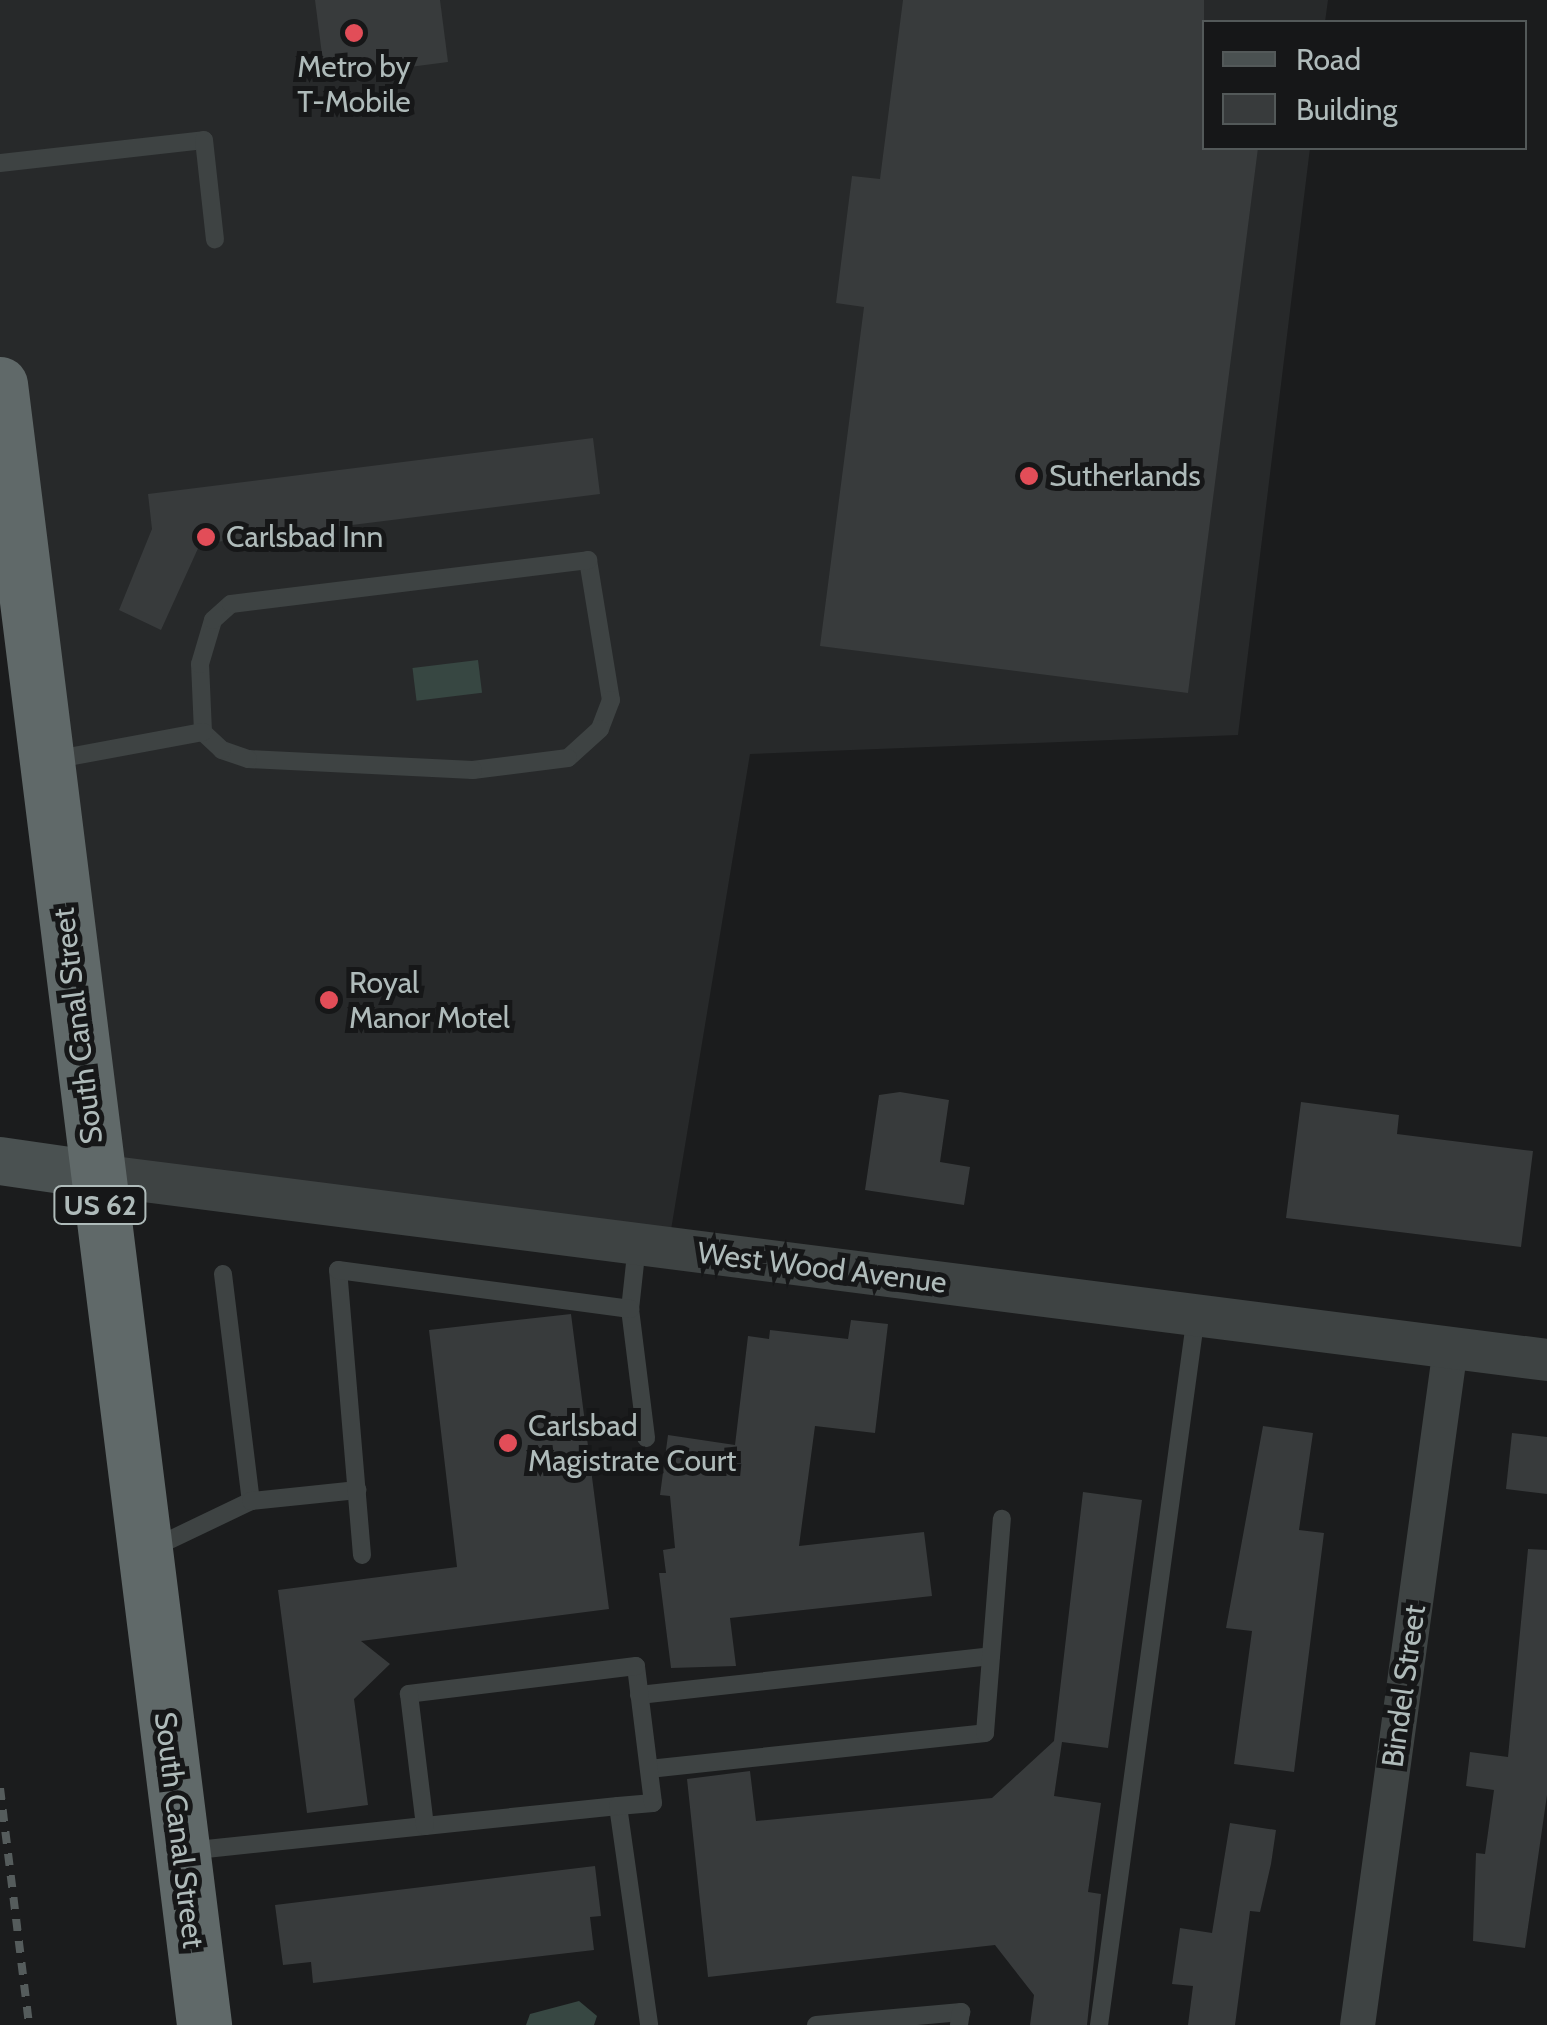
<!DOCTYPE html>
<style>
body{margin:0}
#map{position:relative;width:1547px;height:2025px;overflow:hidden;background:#1b1c1d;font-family:Cabin,sans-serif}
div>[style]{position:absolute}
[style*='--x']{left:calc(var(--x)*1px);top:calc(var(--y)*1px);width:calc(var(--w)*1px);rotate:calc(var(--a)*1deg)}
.built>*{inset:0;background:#27292a}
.water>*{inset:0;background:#374742;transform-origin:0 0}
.building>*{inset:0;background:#383b3c}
.service>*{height:18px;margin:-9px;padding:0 9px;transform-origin:9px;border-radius:9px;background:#3e4343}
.minor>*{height:35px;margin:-17.5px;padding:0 17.5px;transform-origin:17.5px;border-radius:17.5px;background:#3e4343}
.tertiary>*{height:42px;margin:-21px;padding:0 21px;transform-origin:21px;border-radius:21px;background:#3e4343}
.secondary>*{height:48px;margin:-24px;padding:0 24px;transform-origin:24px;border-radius:24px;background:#4a5151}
.trunk>*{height:55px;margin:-27.5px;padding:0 27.5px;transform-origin:27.5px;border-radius:27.5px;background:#606969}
.rail>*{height:8px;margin-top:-4px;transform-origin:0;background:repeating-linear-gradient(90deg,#555c5c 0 12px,transparent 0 22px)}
.dots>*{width:28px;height:28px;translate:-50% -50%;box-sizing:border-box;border:5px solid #161718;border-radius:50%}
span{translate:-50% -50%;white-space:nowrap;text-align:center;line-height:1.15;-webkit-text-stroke:10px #161718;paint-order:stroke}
.shield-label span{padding:2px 8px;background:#161718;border:2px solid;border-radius:8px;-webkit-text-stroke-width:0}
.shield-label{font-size:28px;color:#afbbba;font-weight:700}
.poi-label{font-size:30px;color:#afbbba}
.left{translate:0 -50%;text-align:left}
.street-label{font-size:30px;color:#afbbba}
.legend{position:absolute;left:1202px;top:20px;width:325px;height:130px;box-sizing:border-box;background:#161718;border:2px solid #535959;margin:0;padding:12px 18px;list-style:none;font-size:30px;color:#afbbba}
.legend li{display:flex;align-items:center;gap:20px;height:50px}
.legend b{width:50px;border:2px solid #535959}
</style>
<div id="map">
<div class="built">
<div style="clip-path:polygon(0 0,1328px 0,1325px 22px,1204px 22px,1204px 148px,1310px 148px,1238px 735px,750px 754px,668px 1248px,97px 1175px,0 384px)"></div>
</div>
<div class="water">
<div style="left:478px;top:660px;width:33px;height:66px;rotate:83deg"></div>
<div style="clip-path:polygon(579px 2001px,597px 2016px,594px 2025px,526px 2025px,530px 2014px)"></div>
</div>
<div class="building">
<div style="clip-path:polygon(315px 0,440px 0,448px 62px,325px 78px)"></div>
<div style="clip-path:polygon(903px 0,1204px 0,1204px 148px,1258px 148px,1188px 693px,820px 646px,864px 307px,836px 303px,852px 176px,880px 179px)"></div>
<div style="clip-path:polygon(593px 438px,600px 494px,200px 544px,161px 630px,119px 610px,152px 529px,148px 494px)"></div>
<div style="clip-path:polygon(900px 1092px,949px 1100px,940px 1162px,970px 1167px,964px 1205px,865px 1190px,879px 1095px)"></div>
<div style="clip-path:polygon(1301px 1102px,1399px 1115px,1397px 1134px,1533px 1151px,1521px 1247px,1286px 1218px)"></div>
<div style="clip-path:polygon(571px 1314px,609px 1609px,361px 1641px,390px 1664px,354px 1699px,368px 1805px,307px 1813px,278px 1590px,457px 1567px,429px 1330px)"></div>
<div style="clip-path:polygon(851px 1320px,888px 1324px,875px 1433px,815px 1426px,799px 1546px,924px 1532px,932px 1596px,730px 1618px,736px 1666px,671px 1668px,659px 1573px,666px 1573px,663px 1550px,675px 1548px,670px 1496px,660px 1495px,668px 1435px,735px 1445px,748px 1336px,769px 1339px,770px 1330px,848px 1339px)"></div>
<div style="clip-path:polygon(1263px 1426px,1313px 1433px,1299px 1530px,1324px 1533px,1294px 1772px,1234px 1764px,1252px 1631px,1226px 1628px)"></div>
<div style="clip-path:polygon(1512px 1433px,1547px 1437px,1547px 1494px,1506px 1489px)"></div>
<div style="clip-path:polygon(1083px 1492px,1142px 1500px,1108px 1748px,1062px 1742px,1054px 1796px,1101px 1803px,1088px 1892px,1101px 1894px,1087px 2025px,1030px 2025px,1034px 1995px,995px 1945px,708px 1977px,687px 1779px,750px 1771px,756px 1821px,992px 1798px,1054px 1741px)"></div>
<div style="clip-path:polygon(1528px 1549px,1547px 1550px,1547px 1795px,1525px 1948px,1473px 1941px,1476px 1853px,1485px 1854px,1494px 1790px,1466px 1786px,1470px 1752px,1508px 1757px)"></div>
<div style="clip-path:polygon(1230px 1823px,1276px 1830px,1271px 1864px,1260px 1912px,1250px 1911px,1235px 2025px,1188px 2025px,1193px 1986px,1172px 1984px,1180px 1928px,1212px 1933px)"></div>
<div style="clip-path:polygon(595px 1866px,601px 1916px,590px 1917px,594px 1950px,313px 1983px,311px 1962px,283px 1965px,275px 1905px)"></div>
</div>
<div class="service">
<div style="--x:0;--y:163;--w:205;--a:-6.4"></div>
<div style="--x:204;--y:140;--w:100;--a:83.7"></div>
<div style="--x:588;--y:560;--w:142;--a:80.7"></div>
<div style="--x:611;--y:700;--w:31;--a:111"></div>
<div style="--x:600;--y:729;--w:43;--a:137.8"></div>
<div style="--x:568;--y:758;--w:96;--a:172.8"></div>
<div style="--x:473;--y:770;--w:225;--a:-177.2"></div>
<div style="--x:248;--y:759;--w:28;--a:-161"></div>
<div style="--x:222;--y:750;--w:26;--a:-137"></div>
<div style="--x:203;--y:732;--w:68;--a:-92.5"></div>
<div style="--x:200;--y:664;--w:46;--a:-73.5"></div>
<div style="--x:213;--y:620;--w:24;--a:-42"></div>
<div style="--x:231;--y:604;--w:360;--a:-7"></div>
<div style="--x:52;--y:760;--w:154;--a:-10.5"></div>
<div style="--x:637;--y:1245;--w:64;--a:96.2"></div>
<div style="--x:630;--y:1309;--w:130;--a:82.9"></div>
<div style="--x:223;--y:1274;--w:229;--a:83"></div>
<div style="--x:153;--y:1548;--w:109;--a:-25.6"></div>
<div style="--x:251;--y:1501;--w:107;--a:-5.9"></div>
<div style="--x:362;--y:1555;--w:286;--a:-94.8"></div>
<div style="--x:338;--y:1270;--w:295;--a:7.6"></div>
<div style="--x:639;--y:1695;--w:354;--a:-6.3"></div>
<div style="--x:649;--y:1769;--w:338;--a:-6.1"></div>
<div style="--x:985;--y:1733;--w:215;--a:-85.5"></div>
<div style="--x:618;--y:1806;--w:221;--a:81.9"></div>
<div style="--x:187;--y:1851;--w:239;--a:-6"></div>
<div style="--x:425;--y:1826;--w:194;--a:-5.9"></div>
<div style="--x:618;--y:1806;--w:35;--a:-5"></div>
<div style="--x:653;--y:1803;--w:138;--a:-97.1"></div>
<div style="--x:636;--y:1666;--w:229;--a:173"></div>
<div style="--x:409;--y:1694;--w:133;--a:83.1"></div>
<div style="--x:816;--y:2025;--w:146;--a:-5.1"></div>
<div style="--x:961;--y:2012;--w:13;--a:99"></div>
<div style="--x:1099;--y:2025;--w:717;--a:-82.22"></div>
</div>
<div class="minor">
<div style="--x:1357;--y:2025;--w:684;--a:-82.19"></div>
</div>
<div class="tertiary">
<div style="--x:97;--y:1175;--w:1462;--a:7.27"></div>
</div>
<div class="secondary">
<div style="--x:0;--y:1161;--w:98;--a:8.2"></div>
</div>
<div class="trunk">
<div style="--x:0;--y:384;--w:1654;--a:82.91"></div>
</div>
<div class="rail">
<div style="--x:0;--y:1788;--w:239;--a:83"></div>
</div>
<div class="dots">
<div style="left:354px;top:33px;background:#e24d58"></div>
<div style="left:1029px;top:476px;background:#e24d58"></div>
<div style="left:206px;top:537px;background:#e24d58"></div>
<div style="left:329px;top:1000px;background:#e24d58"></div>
<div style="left:508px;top:1443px;background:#e24d58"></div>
</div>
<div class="shield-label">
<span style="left:100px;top:1205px">US 62</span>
</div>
<div class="poi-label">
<span style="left:354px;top:84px">Metro by<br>T-Mobile</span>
<span class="left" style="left:1049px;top:476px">Sutherlands</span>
<span class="left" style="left:226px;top:537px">Carlsbad Inn</span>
<span class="left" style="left:349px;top:1000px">Royal<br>Manor Motel</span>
<span class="left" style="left:528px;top:1443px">Carlsbad<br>Magistrate Court</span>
</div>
<div class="street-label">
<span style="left:78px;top:1026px;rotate:-97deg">South Canal Street</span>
<span style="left:822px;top:1268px;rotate:7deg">West Wood Avenue</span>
<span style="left:1404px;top:1686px;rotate:-82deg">Bindel Street</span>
<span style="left:179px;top:1830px;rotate:83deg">South Canal Street</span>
</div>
<ul class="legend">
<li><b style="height:12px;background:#4a5151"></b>Road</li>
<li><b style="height:28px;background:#383b3c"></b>Building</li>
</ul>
</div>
